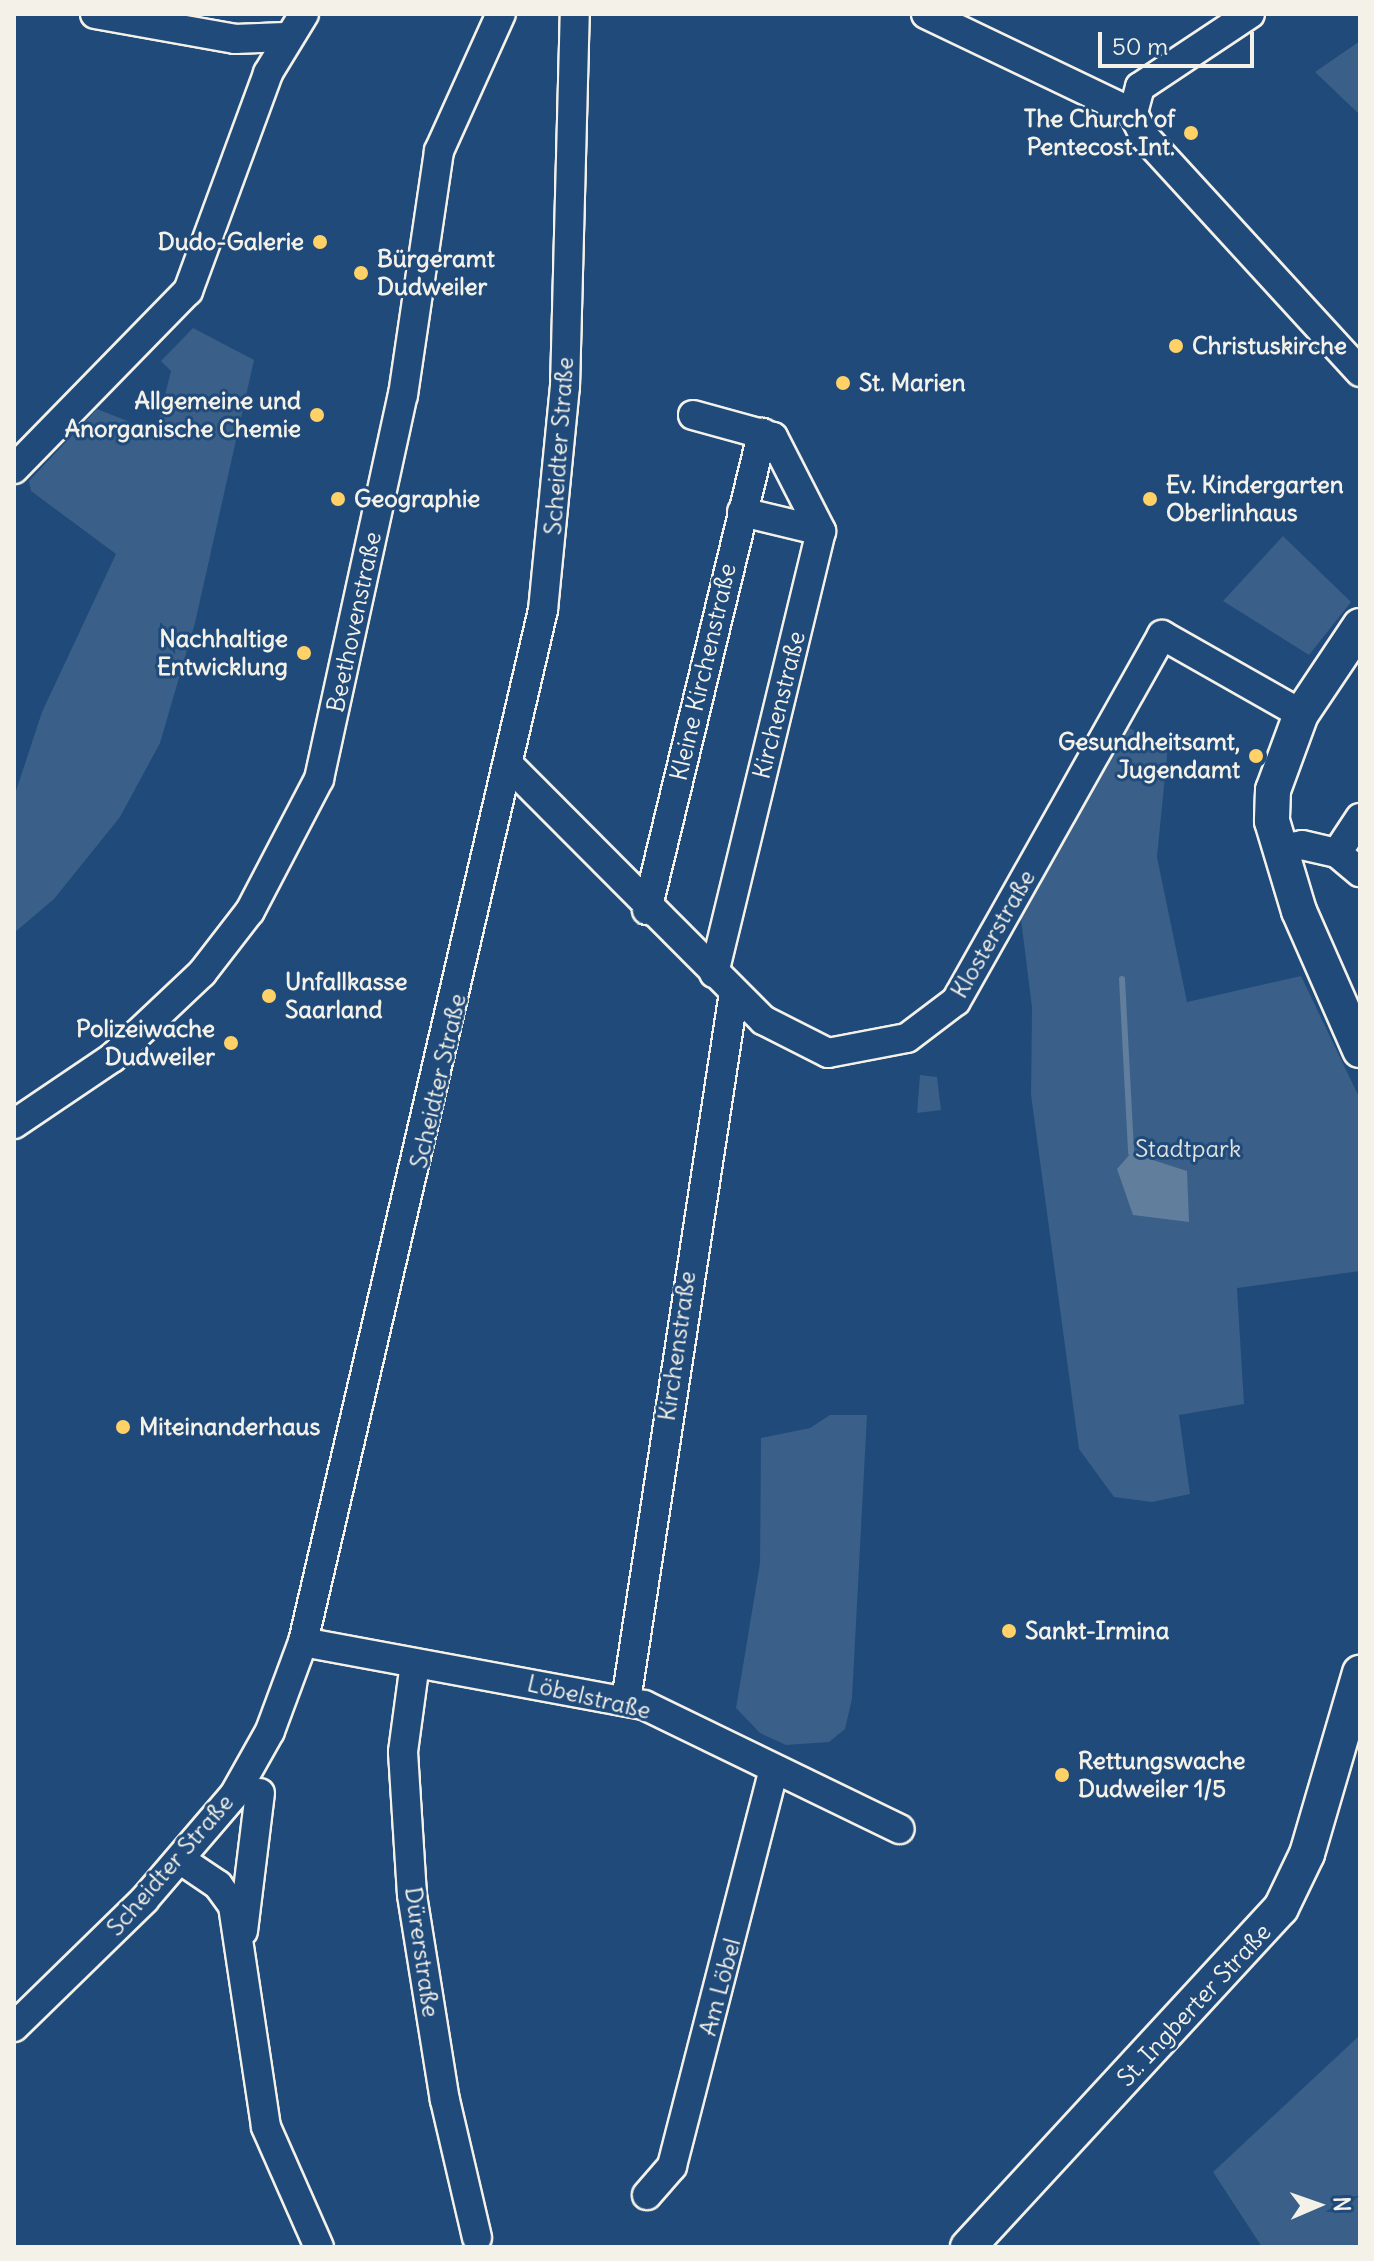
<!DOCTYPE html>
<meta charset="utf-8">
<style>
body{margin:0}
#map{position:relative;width:1374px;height:2261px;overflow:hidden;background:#1f4a7a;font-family:Delius,sans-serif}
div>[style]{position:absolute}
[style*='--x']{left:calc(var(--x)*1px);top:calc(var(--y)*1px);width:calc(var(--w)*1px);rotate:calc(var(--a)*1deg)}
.green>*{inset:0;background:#3a5f88}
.water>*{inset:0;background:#627e9d}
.stream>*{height:6px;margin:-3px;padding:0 3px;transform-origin:3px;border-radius:3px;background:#627e9d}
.roads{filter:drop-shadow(2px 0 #f4f1e8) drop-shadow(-2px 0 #f4f1e8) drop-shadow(0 2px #f4f1e8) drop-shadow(0 -2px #f4f1e8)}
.minor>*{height:28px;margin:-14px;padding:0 14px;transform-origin:14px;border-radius:14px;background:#1f4a7a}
.major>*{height:34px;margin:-17px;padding:0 17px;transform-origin:17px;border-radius:17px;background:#1f4a7a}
.dots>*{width:22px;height:22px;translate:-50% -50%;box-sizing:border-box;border:4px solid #1f4a7a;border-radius:50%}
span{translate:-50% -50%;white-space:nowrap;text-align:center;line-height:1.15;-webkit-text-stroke:6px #1f4a7a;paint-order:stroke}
.poi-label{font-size:24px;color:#f4f1e8;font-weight:700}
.right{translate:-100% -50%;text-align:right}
.left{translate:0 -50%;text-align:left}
.street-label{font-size:24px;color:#f4f1e8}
.park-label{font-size:24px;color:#e1e2de}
.frame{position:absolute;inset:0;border:16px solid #f4f1e8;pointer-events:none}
.north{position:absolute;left:1278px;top:2165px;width:80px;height:80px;-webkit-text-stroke:6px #1f4a7a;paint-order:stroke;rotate:88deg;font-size:22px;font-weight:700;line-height:32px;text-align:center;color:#f4f1e8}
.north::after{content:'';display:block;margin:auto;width:28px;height:36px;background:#f4f1e8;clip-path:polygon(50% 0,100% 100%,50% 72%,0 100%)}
.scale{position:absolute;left:1098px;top:32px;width:156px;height:36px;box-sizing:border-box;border:4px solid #f4f1e8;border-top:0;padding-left:10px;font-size:24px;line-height:28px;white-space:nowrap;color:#f4f1e8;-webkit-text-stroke:6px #1f4a7a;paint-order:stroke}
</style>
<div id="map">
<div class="green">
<div style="clip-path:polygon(1360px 41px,1360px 115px,1315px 72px)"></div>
<div style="clip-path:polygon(193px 328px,254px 360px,195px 623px,160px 743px,120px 817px,54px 899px,14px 933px,14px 797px,42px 712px,116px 554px,31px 491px,29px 481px,97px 409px,130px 422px,126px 433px,154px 439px,171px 371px,161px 361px)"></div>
<div style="clip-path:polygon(1283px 536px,1351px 602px,1309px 655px,1223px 601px)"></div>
<div style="clip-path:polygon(1127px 727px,1168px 746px,1157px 857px,1187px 1002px,1301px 976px,1360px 1099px,1360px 1271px,1237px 1288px,1244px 1404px,1179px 1415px,1190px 1494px,1152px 1502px,1114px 1497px,1079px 1449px,1031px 1095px,1032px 1008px,1020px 911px)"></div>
<div style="clip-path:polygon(920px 1075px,937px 1077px,941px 1110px,917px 1113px)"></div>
<div style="clip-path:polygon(830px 1415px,867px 1415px,852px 1699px,845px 1729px,829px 1742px,786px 1745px,760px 1733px,736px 1708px,760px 1563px,761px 1438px,810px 1428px)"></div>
<div style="clip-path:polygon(1360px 2035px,1360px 2247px,1262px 2247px,1213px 2172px)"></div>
</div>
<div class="water">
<div style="clip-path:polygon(1131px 1153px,1187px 1171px,1189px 1222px,1133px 1215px,1117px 1169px)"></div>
</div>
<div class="stream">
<div style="--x:1122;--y:979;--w:174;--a:87"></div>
</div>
<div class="roads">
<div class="minor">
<div style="--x:95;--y:14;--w:142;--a:10.1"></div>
<div style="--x:235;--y:39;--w:50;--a:-2.3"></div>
<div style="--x:926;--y:14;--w:229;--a:25.6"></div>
<div style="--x:1133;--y:113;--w:25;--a:64"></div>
<div style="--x:1144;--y:136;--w:320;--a:47.5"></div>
<div style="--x:1133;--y:113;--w:27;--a:-75"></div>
<div style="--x:1140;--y:87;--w:132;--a:-33.6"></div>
<div style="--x:693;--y:415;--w:83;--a:15.4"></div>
<div style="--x:773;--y:437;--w:106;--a:62.9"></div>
<div style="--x:821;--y:531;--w:455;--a:103.6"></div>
<div style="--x:14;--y:469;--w:249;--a:-45.7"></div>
<div style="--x:188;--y:291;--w:232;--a:-69.8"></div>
<div style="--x:268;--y:73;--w:69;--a:-58.6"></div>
<div style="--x:742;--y:512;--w:81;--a:13.5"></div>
<div style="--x:512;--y:768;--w:356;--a:45.1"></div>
<div style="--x:763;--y:1020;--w:73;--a:26.9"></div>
<div style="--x:828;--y:1053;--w:80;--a:-10.8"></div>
<div style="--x:907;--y:1038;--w:61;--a:-37.1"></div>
<div style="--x:956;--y:1001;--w:420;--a:-60.6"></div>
<div style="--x:1162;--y:635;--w:160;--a:29.6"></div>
<div style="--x:1278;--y:849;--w:24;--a:-9"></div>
<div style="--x:1302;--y:845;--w:36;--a:13"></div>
<div style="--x:1337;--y:853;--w:30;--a:40"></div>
<div style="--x:1337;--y:853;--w:42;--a:-56.7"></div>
<div style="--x:647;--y:910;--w:491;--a:-76.4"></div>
<div style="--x:14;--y:1124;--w:118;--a:-34"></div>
<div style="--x:112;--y:1058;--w:124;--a:-43.4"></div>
<div style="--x:202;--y:973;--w:78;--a:-52.3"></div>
<div style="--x:250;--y:911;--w:149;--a:-62.4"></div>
<div style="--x:319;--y:779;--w:393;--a:-77.7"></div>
<div style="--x:403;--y:395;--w:247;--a:-81.6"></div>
<div style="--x:439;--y:151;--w:150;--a:-65.7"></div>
<div style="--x:303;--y:1642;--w:347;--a:10.5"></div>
<div style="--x:644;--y:1705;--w:284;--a:25.9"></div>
<div style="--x:415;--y:1663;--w:90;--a:97.7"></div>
<div style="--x:403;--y:1752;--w:143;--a:86.4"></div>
<div style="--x:412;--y:1895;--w:208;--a:80.9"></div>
<div style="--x:445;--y:2100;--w:141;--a:76.9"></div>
<div style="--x:626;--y:1701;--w:717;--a:-81.34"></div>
<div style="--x:181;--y:1860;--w:45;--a:34"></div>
<div style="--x:218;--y:1885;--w:26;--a:54"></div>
<div style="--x:233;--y:1906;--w:223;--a:81.5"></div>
<div style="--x:266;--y:2127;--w:131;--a:66.2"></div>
<div style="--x:243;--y:1931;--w:139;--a:-83"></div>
<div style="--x:14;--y:2027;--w:182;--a:-44.3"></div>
<div style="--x:144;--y:1900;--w:138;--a:-49.4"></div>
<div style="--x:234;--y:1795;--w:73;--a:-60.6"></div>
<div style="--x:270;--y:1731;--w:95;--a:-69.7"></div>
<div style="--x:303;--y:1642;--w:1060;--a:-76.91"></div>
<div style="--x:543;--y:610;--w:224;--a:-84.4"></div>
<div style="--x:565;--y:387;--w:373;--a:-88.5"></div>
<div style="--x:647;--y:2195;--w:38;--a:-49"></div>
<div style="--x:672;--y:2166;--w:409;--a:-75.6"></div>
</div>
<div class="major">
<div style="--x:1360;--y:626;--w:106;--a:123.8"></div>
<div style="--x:1301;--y:714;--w:81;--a:110.2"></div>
<div style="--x:1273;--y:790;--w:31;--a:92"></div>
<div style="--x:1272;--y:821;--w:94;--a:73.3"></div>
<div style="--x:1299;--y:911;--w:152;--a:66.3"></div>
<div style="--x:968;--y:2247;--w:461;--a:-47.3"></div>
<div style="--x:1281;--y:1908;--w:60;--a:-64.3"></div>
<div style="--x:1307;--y:1854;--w:189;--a:-73.7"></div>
</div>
</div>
<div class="dots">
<div style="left:1191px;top:133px;background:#ffd166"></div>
<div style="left:320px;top:242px;background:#ffd166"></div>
<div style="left:361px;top:273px;background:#ffd166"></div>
<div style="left:1176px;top:346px;background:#ffd166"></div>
<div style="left:843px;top:383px;background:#ffd166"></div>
<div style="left:317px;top:415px;background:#ffd166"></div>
<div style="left:338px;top:499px;background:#ffd166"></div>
<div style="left:1150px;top:499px;background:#ffd166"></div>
<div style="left:304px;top:653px;background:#ffd166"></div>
<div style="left:1256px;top:756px;background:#ffd166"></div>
<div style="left:269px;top:996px;background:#ffd166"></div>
<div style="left:231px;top:1043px;background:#ffd166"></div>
<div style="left:123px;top:1427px;background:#ffd166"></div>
<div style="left:1009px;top:1631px;background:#ffd166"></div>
<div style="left:1062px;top:1775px;background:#ffd166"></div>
</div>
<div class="poi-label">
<span class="right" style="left:1175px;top:133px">The Church of<br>Pentecost Int.</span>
<span class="right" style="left:304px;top:242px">Dudo-Galerie</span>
<span class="left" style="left:377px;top:273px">Bürgeramt<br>Dudweiler</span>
<span class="left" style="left:1192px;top:346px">Christuskirche</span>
<span class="left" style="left:859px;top:383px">St. Marien</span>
<span class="right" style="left:301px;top:415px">Allgemeine und<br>Anorganische Chemie</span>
<span class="left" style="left:1166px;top:499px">Ev. Kindergarten<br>Oberlinhaus</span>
<span class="left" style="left:354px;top:499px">Geographie</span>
<span class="right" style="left:288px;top:653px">Nachhaltige<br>Entwicklung</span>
<span class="right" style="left:1240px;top:756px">Gesundheitsamt,<br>Jugendamt</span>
<span class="left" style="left:285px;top:996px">Unfallkasse<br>Saarland</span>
<span class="right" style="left:215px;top:1043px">Polizeiwache<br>Dudweiler</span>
<span class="left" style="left:139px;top:1427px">Miteinanderhaus</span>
<span class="left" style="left:1025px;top:1631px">Sankt-Irmina</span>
<span class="left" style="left:1078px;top:1775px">Rettungswache<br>Dudweiler 1/5</span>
</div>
<div class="street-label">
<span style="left:559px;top:446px;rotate:-86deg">Scheidter Straße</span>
<span style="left:354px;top:622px;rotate:-78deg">Beethovenstraße</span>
<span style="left:703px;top:672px;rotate:-77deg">Kleine Kirchenstraße</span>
<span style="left:779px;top:705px;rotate:-76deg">Kirchenstraße</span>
<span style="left:993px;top:934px;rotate:-60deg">Klosterstraße</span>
<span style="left:438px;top:1081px;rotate:-77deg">Scheidter Straße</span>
<span style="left:677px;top:1346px;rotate:-82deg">Kirchenstraße</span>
<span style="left:589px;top:1697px;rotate:13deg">Löbelstraße</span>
<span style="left:170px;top:1865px;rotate:-49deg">Scheidter Straße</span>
<span style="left:422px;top:1952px;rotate:82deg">Dürerstraße</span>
<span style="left:720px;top:1987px;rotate:-75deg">Am Löbel</span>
<span style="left:1194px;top:2005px;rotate:-47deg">St. Ingberter Straße</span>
</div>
<div class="park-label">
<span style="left:1188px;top:1149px">Stadtpark</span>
</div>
<div class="frame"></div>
<div class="north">N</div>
<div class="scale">50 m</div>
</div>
